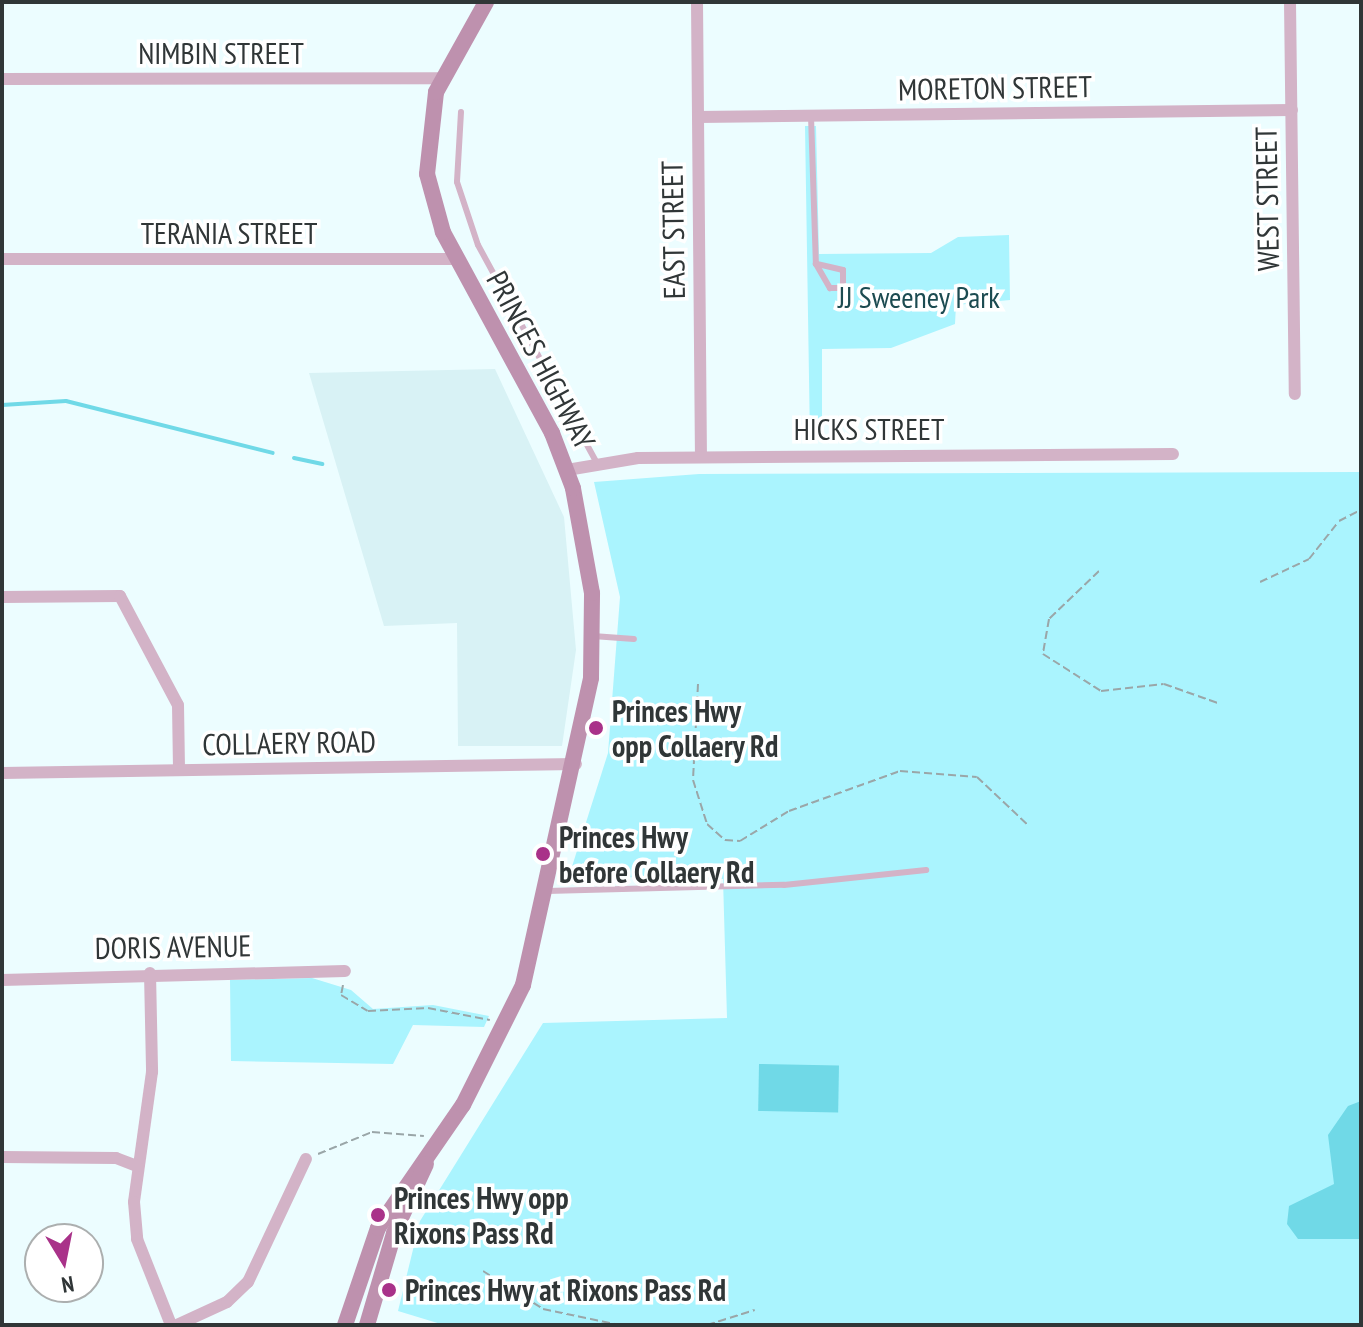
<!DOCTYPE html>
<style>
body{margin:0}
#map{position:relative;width:1363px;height:1327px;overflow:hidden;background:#ecfdff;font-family:"PT Sans Narrow",sans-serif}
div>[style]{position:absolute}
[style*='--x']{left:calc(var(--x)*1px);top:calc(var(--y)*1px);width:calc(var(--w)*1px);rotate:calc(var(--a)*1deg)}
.built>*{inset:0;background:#d8f2f5}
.green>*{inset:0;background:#aaf4fe}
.water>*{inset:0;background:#70d9e7;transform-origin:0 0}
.stream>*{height:4px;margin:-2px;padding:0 2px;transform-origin:2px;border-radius:2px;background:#70d9e7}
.path>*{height:2px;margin-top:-1px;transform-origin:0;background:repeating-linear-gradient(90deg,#9aa6a8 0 8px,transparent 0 12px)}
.service>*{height:6px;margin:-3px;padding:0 3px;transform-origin:3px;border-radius:3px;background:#d3b3c7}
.minor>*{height:12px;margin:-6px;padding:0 6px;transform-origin:6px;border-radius:6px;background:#d3b3c7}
.secondary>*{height:16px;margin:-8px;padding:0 8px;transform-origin:8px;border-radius:8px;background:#be91ae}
.dots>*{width:22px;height:22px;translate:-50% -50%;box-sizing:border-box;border:4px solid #fff;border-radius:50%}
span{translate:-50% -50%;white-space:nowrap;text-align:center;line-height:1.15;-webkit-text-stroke:7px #fff;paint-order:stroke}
.street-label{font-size:30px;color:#303637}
.park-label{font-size:30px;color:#1c4b51}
.poi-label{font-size:30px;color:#303637;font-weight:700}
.left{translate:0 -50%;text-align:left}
.frame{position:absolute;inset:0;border:4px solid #303637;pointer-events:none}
.north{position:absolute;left:24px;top:1223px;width:80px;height:80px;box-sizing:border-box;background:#fff;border:2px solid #acafaf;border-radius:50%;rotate:170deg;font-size:22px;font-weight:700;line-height:32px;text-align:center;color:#303637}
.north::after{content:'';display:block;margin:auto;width:28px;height:36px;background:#a93289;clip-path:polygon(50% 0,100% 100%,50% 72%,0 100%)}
</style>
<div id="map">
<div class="built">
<div style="clip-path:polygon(495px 369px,564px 517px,576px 650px,562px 746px,458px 746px,457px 623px,384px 626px,309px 373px)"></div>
</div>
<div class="green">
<div style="clip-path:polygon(805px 126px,816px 126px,819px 254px,931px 253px,958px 237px,1009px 235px,1010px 300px,956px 305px,955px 324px,891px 348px,822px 349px,822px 441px,810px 441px)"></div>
<div style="clip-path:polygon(1361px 472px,1361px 1325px,444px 1325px,398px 1311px,420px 1221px,543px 1023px,727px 1018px,723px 879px,569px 876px,608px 753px,620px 597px,594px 482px,699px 474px)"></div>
<div style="clip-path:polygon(312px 978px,351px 990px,373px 1009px,433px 1005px,489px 1016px,484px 1027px,413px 1025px,393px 1064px,231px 1061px,230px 980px)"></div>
</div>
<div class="water">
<div style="left:759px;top:1064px;width:80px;height:47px;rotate:1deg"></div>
<div style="clip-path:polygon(1361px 1101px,1361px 1239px,1298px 1239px,1287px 1224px,1289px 1206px,1334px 1184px,1328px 1135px,1348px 1106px)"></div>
</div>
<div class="stream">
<div style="--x:2;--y:405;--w:64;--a:-3.6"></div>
<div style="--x:66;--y:401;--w:213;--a:14.1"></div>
<div style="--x:294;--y:458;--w:29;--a:12"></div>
</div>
<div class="path">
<div style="--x:1099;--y:571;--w:69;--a:136.2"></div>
<div style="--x:1049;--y:619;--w:36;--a:100"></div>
<div style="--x:1043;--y:654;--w:69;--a:32.5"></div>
<div style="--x:1101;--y:691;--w:63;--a:-6.3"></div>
<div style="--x:1164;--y:684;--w:57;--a:19.4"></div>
<div style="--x:1260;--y:582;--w:54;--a:-25.1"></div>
<div style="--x:1309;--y:559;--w:48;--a:-51.7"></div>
<div style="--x:1339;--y:521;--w:25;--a:-27"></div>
<div style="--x:698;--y:684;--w:96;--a:93"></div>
<div style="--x:693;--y:780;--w:46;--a:72.3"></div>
<div style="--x:707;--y:824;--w:24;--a:42"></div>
<div style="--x:725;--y:840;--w:15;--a:4"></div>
<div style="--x:740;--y:841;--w:57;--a:-31.5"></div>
<div style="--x:789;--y:811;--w:118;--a:-19.8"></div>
<div style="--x:900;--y:771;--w:77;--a:4.5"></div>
<div style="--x:977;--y:777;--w:71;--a:43.3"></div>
<div style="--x:343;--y:985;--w:10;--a:101"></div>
<div style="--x:341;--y:995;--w:31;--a:31"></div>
<div style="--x:368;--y:1011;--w:60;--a:-2.9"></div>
<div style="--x:428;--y:1008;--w:63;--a:11"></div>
<div style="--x:318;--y:1154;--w:58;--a:-22.2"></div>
<div style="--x:372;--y:1132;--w:52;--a:4.4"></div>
<div style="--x:483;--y:1271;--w:71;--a:32.3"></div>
<div style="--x:543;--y:1309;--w:78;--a:11.9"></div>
<div style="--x:707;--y:1325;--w:50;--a:-17.4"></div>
</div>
<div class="service">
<div style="--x:461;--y:112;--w:70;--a:93.3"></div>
<div style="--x:457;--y:182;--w:66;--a:71.6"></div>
<div style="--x:478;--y:245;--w:246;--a:61.4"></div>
<div style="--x:811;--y:116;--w:148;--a:88.1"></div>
<div style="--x:816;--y:264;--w:28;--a:60"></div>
<div style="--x:830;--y:288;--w:13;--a:0"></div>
<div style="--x:843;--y:288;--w:18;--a:-90"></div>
<div style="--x:843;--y:270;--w:28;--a:-167"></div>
<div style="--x:593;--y:636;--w:41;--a:4.2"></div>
<div style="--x:547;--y:891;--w:237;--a:-1.5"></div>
<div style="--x:784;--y:885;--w:143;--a:-6"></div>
</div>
<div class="minor">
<div style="--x:697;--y:2;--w:455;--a:89.5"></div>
<div style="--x:1290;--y:2;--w:392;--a:89.3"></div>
<div style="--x:2;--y:79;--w:439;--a:-0.1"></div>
<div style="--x:698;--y:117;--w:594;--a:-0.68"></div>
<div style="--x:2;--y:259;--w:454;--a:0"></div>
<div style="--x:567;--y:470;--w:72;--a:-9.6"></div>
<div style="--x:638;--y:458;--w:535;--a:-0.43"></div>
<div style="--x:2;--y:597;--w:118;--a:-0.5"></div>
<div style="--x:120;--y:596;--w:123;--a:62"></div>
<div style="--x:178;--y:705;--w:65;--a:89.1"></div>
<div style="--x:2;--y:773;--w:574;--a:-0.9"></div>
<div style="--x:150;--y:973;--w:99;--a:88.8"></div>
<div style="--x:152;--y:1072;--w:131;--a:97.9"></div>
<div style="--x:134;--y:1202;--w:37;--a:85"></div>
<div style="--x:137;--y:1239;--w:92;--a:68.4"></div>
<div style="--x:2;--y:980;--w:343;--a:-1.5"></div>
<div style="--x:2;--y:1157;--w:114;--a:0.5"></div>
<div style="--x:116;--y:1158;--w:22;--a:21"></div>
<div style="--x:177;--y:1325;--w:55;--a:-24.7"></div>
<div style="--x:227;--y:1302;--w:29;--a:-44"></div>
<div style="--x:248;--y:1282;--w:136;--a:-64.8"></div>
</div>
<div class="secondary">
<div style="--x:345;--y:1325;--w:102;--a:-71.2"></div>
<div style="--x:378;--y:1228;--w:150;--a:-55.4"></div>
<div style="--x:463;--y:1105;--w:134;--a:-63.4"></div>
<div style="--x:523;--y:985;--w:314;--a:-77.5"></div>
<div style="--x:591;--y:678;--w:85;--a:-89.3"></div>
<div style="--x:592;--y:593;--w:107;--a:-100.3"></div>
<div style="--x:573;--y:488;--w:59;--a:-110.9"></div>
<div style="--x:552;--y:433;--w:229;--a:-118.5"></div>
<div style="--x:443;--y:232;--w:60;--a:-105.4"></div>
<div style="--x:427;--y:174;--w:82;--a:-83.7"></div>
<div style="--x:436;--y:92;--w:103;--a:-60.9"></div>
<div style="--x:367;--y:1325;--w:96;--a:-73.6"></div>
<div style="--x:394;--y:1233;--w:76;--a:-65.1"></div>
</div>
<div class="dots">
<div style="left:596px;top:728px;background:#a93289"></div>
<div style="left:543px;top:854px;background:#a93289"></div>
<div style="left:378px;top:1215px;background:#a93289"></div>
<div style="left:389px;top:1290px;background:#a93289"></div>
</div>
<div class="street-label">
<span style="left:221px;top:53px">NIMBIN STREET</span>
<span style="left:995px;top:88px;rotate:-1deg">MORETON STREET</span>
<span style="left:1267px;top:199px;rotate:-91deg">WEST STREET</span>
<span style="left:673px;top:230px;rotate:-91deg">EAST STREET</span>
<span style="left:229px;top:233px">TERANIA STREET</span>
<span style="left:541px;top:360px;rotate:62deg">PRINCES HIGHWAY</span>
<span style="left:869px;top:429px">HICKS STREET</span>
<span style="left:289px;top:743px;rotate:-1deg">COLLAERY ROAD</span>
<span style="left:173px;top:947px;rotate:-1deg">DORIS AVENUE</span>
</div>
<div class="park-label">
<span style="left:919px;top:297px">JJ Sweeney Park</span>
</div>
<div class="poi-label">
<span class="left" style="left:612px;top:728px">Princes Hwy<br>opp Collaery Rd</span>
<span class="left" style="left:559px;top:854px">Princes Hwy<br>before Collaery Rd</span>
<span class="left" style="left:394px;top:1215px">Princes Hwy opp<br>Rixons Pass Rd</span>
<span class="left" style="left:405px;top:1290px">Princes Hwy at Rixons Pass Rd</span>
</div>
<div class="frame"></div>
<div class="north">N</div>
</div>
